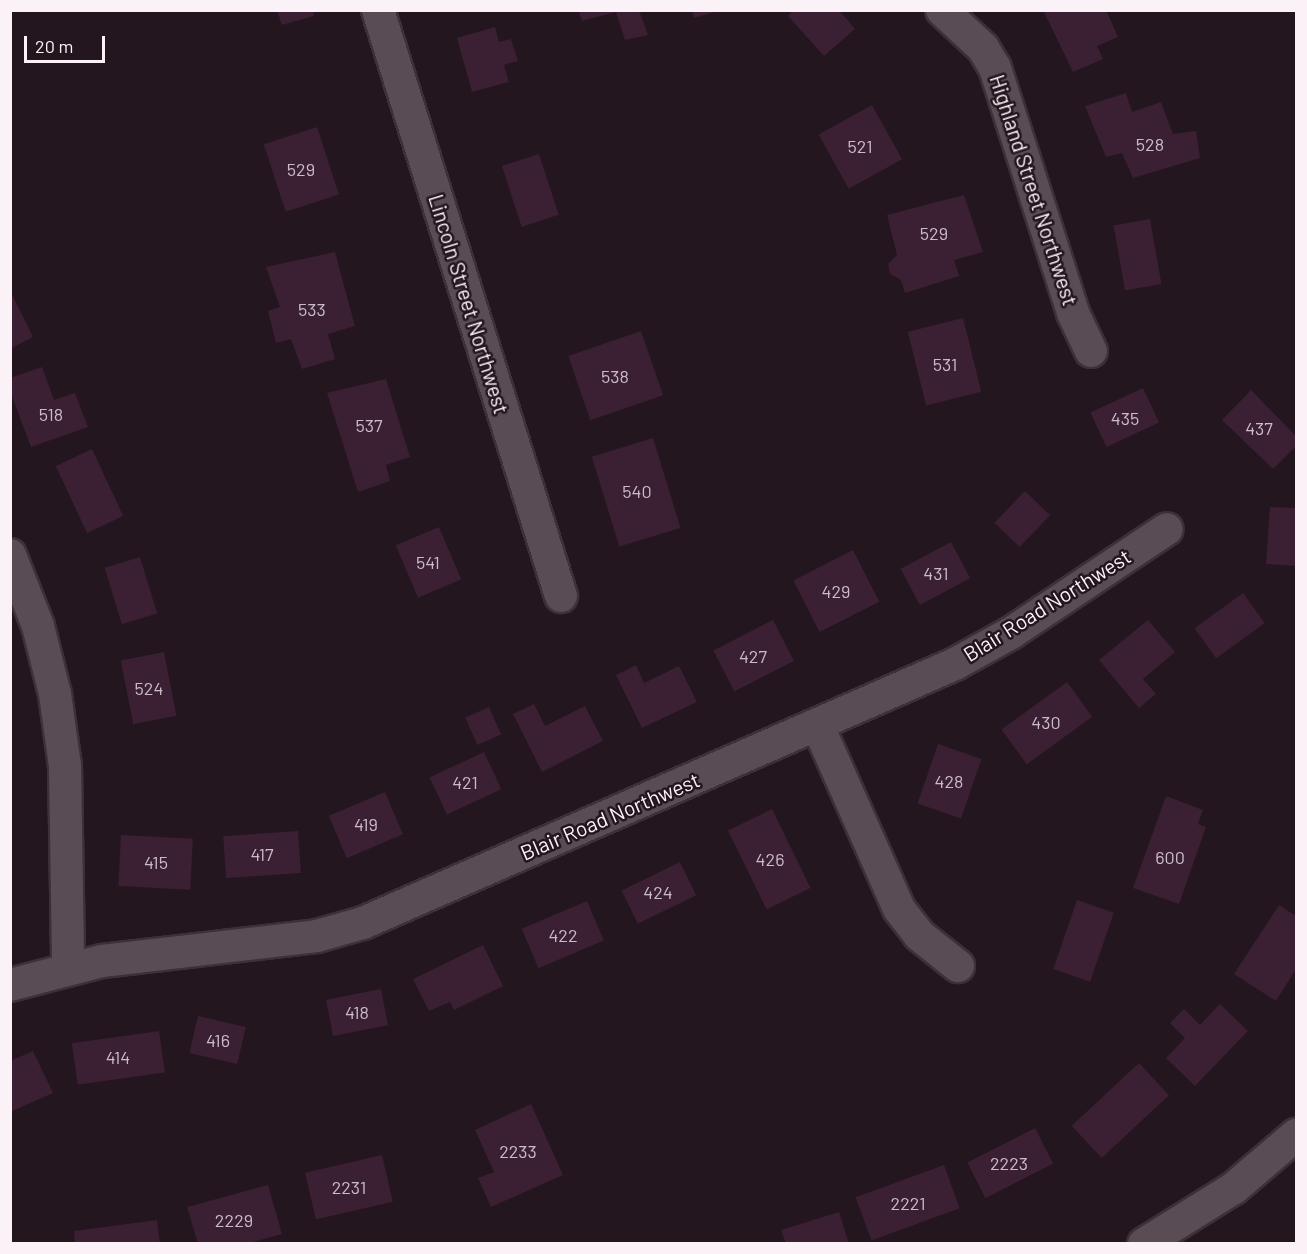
<!DOCTYPE html>
<style>
body{margin:0}
#map{position:relative;width:1307px;height:1254px;overflow:hidden;background:#23161e;font-family:Barlow,sans-serif}
div>[style]{position:absolute}
[style*='--x']{left:calc(var(--x)*1px);top:calc(var(--y)*1px);width:calc(var(--w)*1px);rotate:calc(var(--a)*1deg)}
.building>*{inset:0;background:#3b1f33;transform-origin:0 0}
.roads{filter:drop-shadow(2px 0 #3d3038) drop-shadow(-2px 0 #3d3038) drop-shadow(0 2px #3d3038) drop-shadow(0 -2px #3d3038)}
.minor>*{height:32px;margin:-16px;padding:0 16px;transform-origin:16px;border-radius:16px;background:#5a4c55}
span{translate:-50% -50%;white-space:nowrap;text-align:center;line-height:1.15;-webkit-text-stroke:5px #23161e;paint-order:stroke}
.number-label{font-size:18px;color:#cbbdc7}
.number-label span{-webkit-text-stroke-width:0}
.street-label{font-size:21px;color:#fbf2f8}
.frame{position:absolute;inset:0;border:12px solid #fbf2f8;pointer-events:none}
.scale{position:absolute;left:24px;top:36px;width:81px;height:27px;box-sizing:border-box;border:3px solid #fbf2f8;border-top:0;padding-left:8px;font-size:18px;line-height:21px;white-space:nowrap;color:#fbf2f8;-webkit-text-stroke:4px #23161e;paint-order:stroke}
</style>
<div id="map">
<div class="building">
<div style="clip-path:polygon(277px 10px,313px 10px,314px 16px,282px 25px)"></div>
<div style="clip-path:polygon(578px 10px,639px 10px,648px 35px,625px 40px,616px 12px,582px 21px)"></div>
<div style="clip-path:polygon(692px 10px,717px 10px,718px 11px,694px 18px)"></div>
<div style="clip-path:polygon(793px 10px,839px 10px,855px 29px,824px 56px,788px 16px)"></div>
<div style="clip-path:polygon(1043px 10px,1106px 10px,1118px 37px,1097px 46px,1103px 59px,1073px 72px)"></div>
<div style="clip-path:polygon(495px 27px,499px 42px,511px 39px,518px 61px,504px 65px,509px 82px,472px 92px,457px 38px)"></div>
<div style="clip-path:polygon(1126px 93px,1132px 112px,1161px 102px,1173px 134px,1196px 131px,1200px 158px,1133px 178px,1122px 153px,1106px 157px,1085px 106px)"></div>
<div style="left:872px;top:105px;width:62px;height:61px;rotate:61deg"></div>
<div style="left:317px;top:127px;width:71px;height:56px;rotate:72deg"></div>
<div style="left:539px;top:154px;width:64px;height:39px;rotate:72deg"></div>
<div style="clip-path:polygon(964px 195px,983px 252px,954px 260px,959px 276px,905px 293px,901px 280px,890px 274px,888px 264px,897px 255px,887px 215px)"></div>
<div style="left:1150px;top:219px;width:66px;height:37px;rotate:80deg"></div>
<div style="clip-path:polygon(335px 252px,355px 326px,328px 334px,335px 359px,302px 369px,291px 339px,276px 343px,268px 311px,280px 307px,266px 267px)"></div>
<div style="clip-path:polygon(10px 290px,33px 337px,10px 349px)"></div>
<div style="left:963px;top:318px;width:76px;height:57px;rotate:76deg"></div>
<div style="left:641px;top:331px;width:68px;height:77px;rotate:71deg"></div>
<div style="clip-path:polygon(42px 367px,54px 400px,75px 393px,88px 427px,31px 447px,10px 391px,10px 378px)"></div>
<div style="clip-path:polygon(386px 379px,410px 457px,386px 465px,390px 481px,358px 492px,327px 393px)"></div>
<div style="left:1143px;top:388px;width:38px;height:58px;rotate:65deg"></div>
<div style="clip-path:polygon(1251px 390px,1296px 436px,1296px 446px,1273px 469px,1222px 420px)"></div>
<div style="left:653px;top:438px;width:94px;height:64px;rotate:73deg"></div>
<div style="left:92px;top:449px;width:74px;height:40px;rotate:65deg"></div>
<div style="left:1025px;top:491px;width:35px;height:44px;rotate:44deg"></div>
<div style="clip-path:polygon(1270px 507px,1296px 508px,1296px 566px,1266px 564px)"></div>
<div style="left:439px;top:527px;width:57px;height:47px;rotate:67deg"></div>
<div style="left:951px;top:542px;width:41px;height:57px;rotate:62deg"></div>
<div style="left:853px;top:550px;width:58px;height:67px;rotate:63deg"></div>
<div style="left:140px;top:557px;width:59px;height:37px;rotate:73deg"></div>
<div style="left:1243px;top:593px;width:37px;height:60px;rotate:54deg"></div>
<div style="left:773px;top:620px;width:46px;height:67px;rotate:63deg"></div>
<div style="clip-path:polygon(1148px 620px,1175px 652px,1143px 679px,1156px 694px,1139px 708px,1099px 660px)"></div>
<div style="left:164px;top:652px;width:65px;height:44px;rotate:79deg"></div>
<div style="clip-path:polygon(636px 665px,644px 683px,679px 666px,697px 702px,642px 728px,616px 675px)"></div>
<div style="left:1067px;top:682px;width:43px;height:81px;rotate:54deg"></div>
<div style="clip-path:polygon(534px 704px,545px 726px,585px 706px,603px 741px,542px 772px,513px 714px)"></div>
<div style="left:489px;top:707px;width:30px;height:26px;rotate:66deg"></div>
<div style="left:938px;top:744px;width:46px;height:63px;rotate:19deg"></div>
<div style="left:484px;top:752px;width:41px;height:60px;rotate:65deg"></div>
<div style="left:385px;top:792px;width:46px;height:61px;rotate:67deg"></div>
<div style="clip-path:polygon(1166px 796px,1203px 810px,1198px 824px,1206px 827px,1179px 904px,1133px 888px)"></div>
<div style="left:772px;top:809px;width:88px;height:49px;rotate:64deg"></div>
<div style="left:298px;top:831px;width:42px;height:75px;rotate:86deg"></div>
<div style="left:121px;top:835px;width:72px;height:51px;rotate:3deg"></div>
<div style="left:680px;top:862px;width:37px;height:65px;rotate:64deg"></div>
<div style="left:1077px;top:900px;width:39px;height:73px;rotate:19deg"></div>
<div style="left:587px;top:901px;width:43px;height:71px;rotate:67deg"></div>
<div style="clip-path:polygon(1279px 905px,1296px 916px,1296px 969px,1276px 1001px,1234px 974px)"></div>
<div style="clip-path:polygon(483px 945px,503px 986px,454px 1010px,450px 1002px,429px 1011px,413px 979px)"></div>
<div style="left:381px;top:989px;width:37px;height:56px;rotate:79deg"></div>
<div style="clip-path:polygon(1220px 1004px,1248px 1031px,1195px 1086px,1166px 1058px,1185px 1038px,1170px 1023px,1184px 1009px,1200px 1025px)"></div>
<div style="left:198px;top:1016px;width:49px;height:38px;rotate:13deg"></div>
<div style="left:159px;top:1031px;width:42px;height:88px;rotate:82deg"></div>
<div style="clip-path:polygon(33px 1051px,53px 1093px,10px 1112px,10px 1061px)"></div>
<div style="left:1139px;top:1063px;width:44px;height:92px;rotate:47deg"></div>
<div style="clip-path:polygon(531px 1104px,563px 1175px,491px 1207px,478px 1178px,494px 1172px,475px 1130px)"></div>
<div style="left:1035px;top:1128px;width:40px;height:76px;rotate:63deg"></div>
<div style="left:382px;top:1155px;width:48px;height:79px;rotate:77deg"></div>
<div style="left:944px;top:1165px;width:46px;height:94px;rotate:70deg"></div>
<div style="clip-path:polygon(268px 1185px,282px 1234px,246px 1244px,198px 1244px,187px 1207px)"></div>
<div style="clip-path:polygon(839px 1212px,849px 1244px,786px 1244px,781px 1230px)"></div>
<div style="clip-path:polygon(157px 1220px,160px 1244px,75px 1244px,74px 1231px)"></div>
</div>
<div class="roads">
<div class="minor">
<div style="--x:378;--y:10;--w:614;--a:72.66"></div>
<div style="--x:942;--y:10;--w:56;--a:42.8"></div>
<div style="--x:983;--y:48;--w:23;--a:59"></div>
<div style="--x:995;--y:68;--w:257;--a:72.3"></div>
<div style="--x:1073;--y:313;--w:42;--a:64.7"></div>
<div style="--x:10;--y:555;--w:76;--a:68.5"></div>
<div style="--x:38;--y:626;--w:70;--a:76"></div>
<div style="--x:55;--y:694;--w:73;--a:82.1"></div>
<div style="--x:65;--y:766;--w:202;--a:89.1"></div>
<div style="--x:818;--y:726;--w:200;--a:66.1"></div>
<div style="--x:899;--y:909;--w:33;--a:52"></div>
<div style="--x:919;--y:935;--w:50;--a:38.5"></div>
<div style="--x:10;--y:985;--w:95;--a:-14.6"></div>
<div style="--x:102;--y:961;--w:216;--a:-6.6"></div>
<div style="--x:317;--y:936;--w:48;--a:-15.8"></div>
<div style="--x:363;--y:923;--w:646;--a:-23.63"></div>
<div style="--x:955;--y:664;--w:64;--a:-29"></div>
<div style="--x:1011;--y:633;--w:187;--a:-33.7"></div>
<div style="--x:1144;--y:1244;--w:106;--a:-31.9"></div>
<div style="--x:1234;--y:1188;--w:82;--a:-40.5"></div>
</div>
</div>
<div class="number-label">
<span style="left:1150px;top:144px">528</span>
<span style="left:860px;top:146px">521</span>
<span style="left:301px;top:169px">529</span>
<span style="left:934px;top:233px">529</span>
<span style="left:312px;top:309px">533</span>
<span style="left:945px;top:364px">531</span>
<span style="left:615px;top:376px">538</span>
<span style="left:51px;top:414px">518</span>
<span style="left:1125px;top:418px">435</span>
<span style="left:369px;top:425px">537</span>
<span style="left:1259px;top:428px">437</span>
<span style="left:637px;top:491px">540</span>
<span style="left:428px;top:562px">541</span>
<span style="left:936px;top:573px">431</span>
<span style="left:836px;top:591px">429</span>
<span style="left:753px;top:656px">427</span>
<span style="left:149px;top:688px">524</span>
<span style="left:1046px;top:722px">430</span>
<span style="left:949px;top:781px">428</span>
<span style="left:465px;top:782px">421</span>
<span style="left:366px;top:824px">419</span>
<span style="left:262px;top:854px">417</span>
<span style="left:1170px;top:857px">600</span>
<span style="left:770px;top:859px">426</span>
<span style="left:156px;top:862px">415</span>
<span style="left:658px;top:892px">424</span>
<span style="left:563px;top:935px">422</span>
<span style="left:357px;top:1012px">418</span>
<span style="left:218px;top:1040px">416</span>
<span style="left:118px;top:1057px">414</span>
<span style="left:518px;top:1151px">2233</span>
<span style="left:1009px;top:1163px">2223</span>
<span style="left:349px;top:1187px">2231</span>
<span style="left:908px;top:1203px">2221</span>
<span style="left:234px;top:1220px">2229</span>
</div>
<div class="street-label">
<span style="left:1034px;top:190px;rotate:72deg">Highland Street Northwest</span>
<span style="left:469px;top:304px;rotate:73deg">Lincoln Street Northwest</span>
<span style="left:1047px;top:605px;rotate:-32deg">Blair Road Northwest</span>
<span style="left:610px;top:816px;rotate:-23deg">Blair Road Northwest</span>
</div>
<div class="frame"></div>
<div class="scale">20 m</div>
</div>
